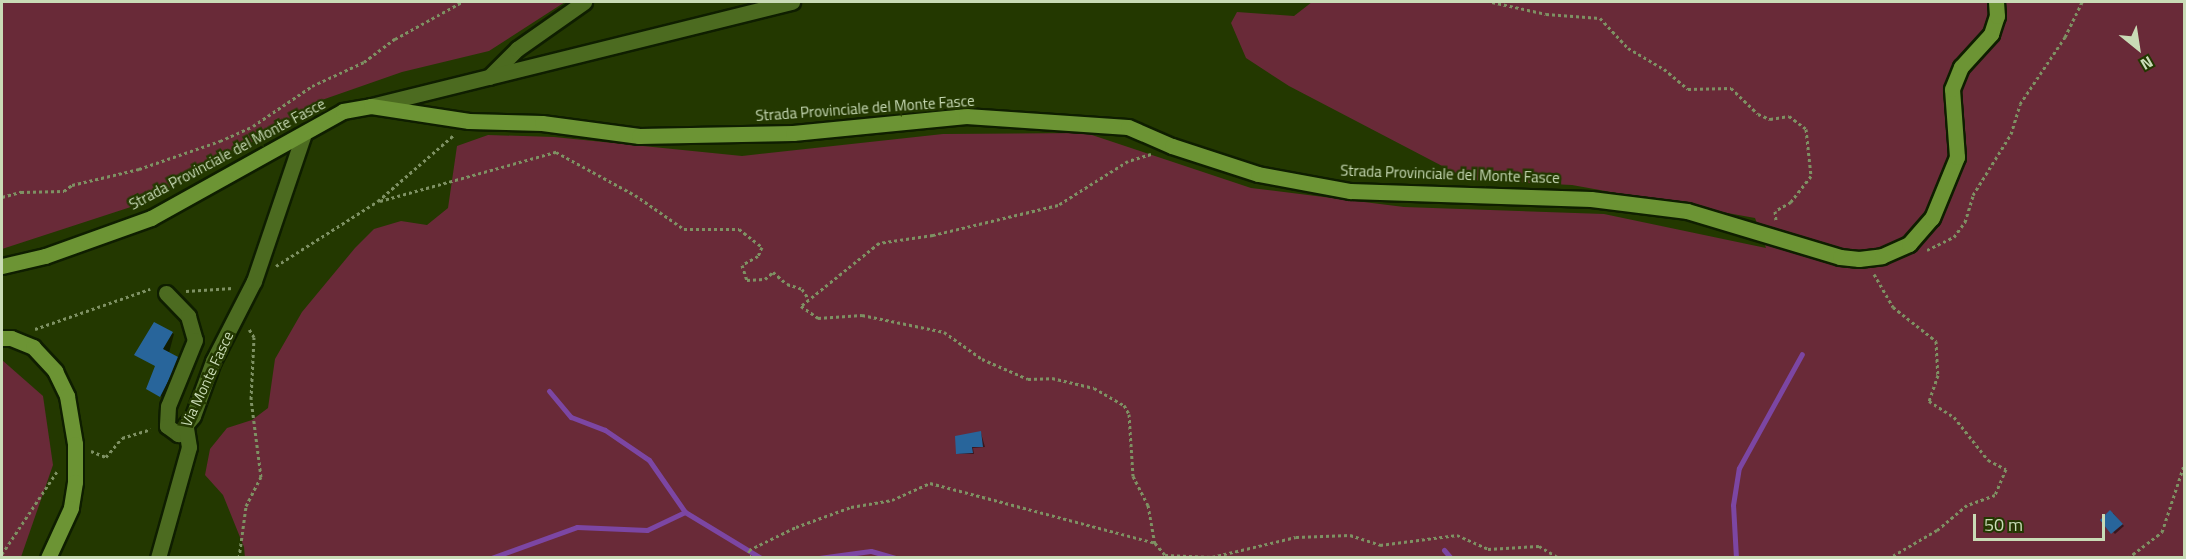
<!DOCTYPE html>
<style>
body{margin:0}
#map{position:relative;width:2186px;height:559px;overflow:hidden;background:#233800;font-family:"Titillium Web",sans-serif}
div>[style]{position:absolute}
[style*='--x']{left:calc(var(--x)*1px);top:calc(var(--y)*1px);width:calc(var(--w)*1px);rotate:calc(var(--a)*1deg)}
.green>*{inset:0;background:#692a38}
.shadow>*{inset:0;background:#0007}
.stream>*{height:5px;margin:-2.5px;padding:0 2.5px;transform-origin:2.5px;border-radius:2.5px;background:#7c46a3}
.building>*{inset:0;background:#28659b}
.path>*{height:3px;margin-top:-1.5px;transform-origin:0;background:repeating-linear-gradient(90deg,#7e9163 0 3px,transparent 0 6px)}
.roads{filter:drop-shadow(2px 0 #0f1e00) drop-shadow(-2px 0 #0f1e00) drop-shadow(0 2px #0f1e00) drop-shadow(0 -2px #0f1e00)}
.minor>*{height:15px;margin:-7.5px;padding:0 7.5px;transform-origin:7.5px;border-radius:7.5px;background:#4c6b20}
.major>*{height:15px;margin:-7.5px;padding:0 7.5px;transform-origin:7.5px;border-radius:7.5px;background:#6c9434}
span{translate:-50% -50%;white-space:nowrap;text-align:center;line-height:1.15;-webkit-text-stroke:5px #233800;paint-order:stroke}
.street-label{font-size:15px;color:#c9dbb6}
.frame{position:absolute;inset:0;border:3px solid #c9dbb6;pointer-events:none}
.north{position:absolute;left:2108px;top:18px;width:60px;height:60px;-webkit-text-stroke:4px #233800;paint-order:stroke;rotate:150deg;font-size:16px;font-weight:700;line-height:24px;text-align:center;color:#c9dbb6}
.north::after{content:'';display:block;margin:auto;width:21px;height:27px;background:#c9dbb6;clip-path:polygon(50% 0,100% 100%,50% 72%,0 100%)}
.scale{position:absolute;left:1973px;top:514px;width:132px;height:27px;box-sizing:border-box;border:3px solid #c9dbb6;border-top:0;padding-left:8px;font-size:18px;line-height:21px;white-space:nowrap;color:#c9dbb6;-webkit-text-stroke:4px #233800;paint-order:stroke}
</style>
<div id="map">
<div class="green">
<div style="clip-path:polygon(2px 2px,565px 2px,489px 51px,402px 72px,319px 101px,231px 155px,140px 204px,2px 249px)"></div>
<div style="clip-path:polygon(1312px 2px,2184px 2px,2184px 557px,245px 558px,244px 547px,223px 495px,205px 475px,210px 449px,227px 428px,252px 420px,268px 408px,275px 359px,302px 312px,355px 248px,374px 229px,401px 221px,427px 225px,448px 208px,457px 146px,488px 135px,554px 137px,742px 156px,943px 134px,1086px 133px,1251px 188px,1404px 207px,1604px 214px,1766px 248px,1755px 218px,1572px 185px,1469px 180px,1289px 86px,1246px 58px,1231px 23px,1237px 12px,1294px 16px)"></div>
<div style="clip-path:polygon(2px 360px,43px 396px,53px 465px,21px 557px,2px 557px)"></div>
</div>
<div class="shadow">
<div style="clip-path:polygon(155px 324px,174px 334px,169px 353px,185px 363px,166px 399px,148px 389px,156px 365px)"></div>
<div style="clip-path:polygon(981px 433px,985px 447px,973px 448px,974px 454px,958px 454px)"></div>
<div style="clip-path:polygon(2113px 513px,2124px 526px,2115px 534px,2102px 520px)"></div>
</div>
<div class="stream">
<div style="--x:549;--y:391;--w:34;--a:50"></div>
<div style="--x:571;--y:417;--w:36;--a:21"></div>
<div style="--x:605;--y:430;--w:53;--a:34.3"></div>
<div style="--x:649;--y:460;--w:63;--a:55.3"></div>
<div style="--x:685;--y:512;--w:89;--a:31.2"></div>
<div style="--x:1444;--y:550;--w:11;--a:49"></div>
<div style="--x:491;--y:558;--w:91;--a:-19.8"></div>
<div style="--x:577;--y:527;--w:70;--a:2.5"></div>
<div style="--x:647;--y:530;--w:42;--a:-25.3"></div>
<div style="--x:819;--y:558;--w:52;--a:-7.7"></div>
<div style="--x:871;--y:551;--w:26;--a:16"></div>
<div style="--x:1736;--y:558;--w:53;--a:-93.2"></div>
<div style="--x:1733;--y:505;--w:37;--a:-81"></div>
<div style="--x:1739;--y:468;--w:130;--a:-61.1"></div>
</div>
<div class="building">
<div style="clip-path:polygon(154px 322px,173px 332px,163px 349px,180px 358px,160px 397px,146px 389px,155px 366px,134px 355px)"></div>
<div style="clip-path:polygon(981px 431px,983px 447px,972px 447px,973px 453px,956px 454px,955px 436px)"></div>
<div style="clip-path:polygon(2110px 510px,2123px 524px,2111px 534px,2100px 520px)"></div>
</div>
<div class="path">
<div style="--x:1492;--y:2;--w:55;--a:12.5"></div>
<div style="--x:1546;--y:14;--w:54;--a:4.2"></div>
<div style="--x:1600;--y:18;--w:41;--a:47"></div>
<div style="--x:1628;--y:48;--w:42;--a:30.3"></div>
<div style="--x:1664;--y:69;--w:31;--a:40"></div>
<div style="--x:1688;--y:89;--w:43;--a:-1.3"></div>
<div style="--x:1731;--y:88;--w:37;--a:44"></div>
<div style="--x:1758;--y:114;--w:13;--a:23"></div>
<div style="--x:1770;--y:119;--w:19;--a:-9"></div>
<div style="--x:1789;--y:116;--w:21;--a:37"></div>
<div style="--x:1806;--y:129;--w:47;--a:83.9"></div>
<div style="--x:1811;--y:176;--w:33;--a:128"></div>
<div style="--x:1791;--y:202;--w:18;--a:151"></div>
<div style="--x:1775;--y:211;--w:9;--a:84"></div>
<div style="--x:1151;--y:154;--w:24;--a:163"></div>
<div style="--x:1128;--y:161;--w:83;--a:147.8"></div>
<div style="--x:1058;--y:205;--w:129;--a:166.5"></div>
<div style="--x:933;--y:235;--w:55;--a:171.6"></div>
<div style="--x:879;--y:243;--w:100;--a:141.1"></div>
<div style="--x:801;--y:306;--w:21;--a:35"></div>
<div style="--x:818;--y:318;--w:44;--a:-3.9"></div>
<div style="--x:862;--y:315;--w:84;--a:11.7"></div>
<div style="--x:944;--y:332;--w:47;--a:35.4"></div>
<div style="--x:982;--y:359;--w:50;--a:23.5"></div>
<div style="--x:1028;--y:379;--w:24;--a:-2"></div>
<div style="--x:1052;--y:378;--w:43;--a:13.4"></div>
<div style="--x:1094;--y:388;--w:34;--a:30"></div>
<div style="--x:1124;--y:405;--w:10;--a:61"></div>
<div style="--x:1129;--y:414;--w:62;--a:86.3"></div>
<div style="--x:1133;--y:476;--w:33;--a:63"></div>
<div style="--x:1148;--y:505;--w:39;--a:80"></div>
<div style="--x:1155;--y:543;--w:16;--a:50"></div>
<div style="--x:1165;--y:555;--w:47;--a:2.4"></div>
<div style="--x:1212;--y:557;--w:86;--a:-13.4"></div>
<div style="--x:1296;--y:537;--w:54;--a:-2.1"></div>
<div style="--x:1350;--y:535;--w:32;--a:18"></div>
<div style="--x:1380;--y:545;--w:78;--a:-7.4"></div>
<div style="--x:1457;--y:535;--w:34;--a:24"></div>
<div style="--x:1488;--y:549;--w:51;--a:-3.4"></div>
<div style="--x:1539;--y:546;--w:23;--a:31"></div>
<div style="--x:2;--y:197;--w:20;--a:-15"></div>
<div style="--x:21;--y:192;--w:43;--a:-1.3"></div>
<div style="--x:64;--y:191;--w:10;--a:-37"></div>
<div style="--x:72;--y:185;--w:69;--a:-13.4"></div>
<div style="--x:139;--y:169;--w:86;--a:-19.1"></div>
<div style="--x:220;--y:141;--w:36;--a:-24"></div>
<div style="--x:253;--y:126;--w:71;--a:-34.1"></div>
<div style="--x:312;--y:86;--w:57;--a:-24.8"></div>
<div style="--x:364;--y:62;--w:39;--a:-37"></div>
<div style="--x:395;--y:39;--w:77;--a:-28.9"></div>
<div style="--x:380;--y:201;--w:183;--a:-15.6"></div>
<div style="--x:556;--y:152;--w:90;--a:28.6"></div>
<div style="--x:635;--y:195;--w:60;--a:34.8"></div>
<div style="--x:684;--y:229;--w:55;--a:0"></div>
<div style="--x:739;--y:229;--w:29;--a:38"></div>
<div style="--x:762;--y:247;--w:10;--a:114"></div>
<div style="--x:758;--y:256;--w:18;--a:151"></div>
<div style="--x:742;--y:265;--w:16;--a:72"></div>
<div style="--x:747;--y:280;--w:18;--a:-3"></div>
<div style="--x:765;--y:279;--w:11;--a:-41"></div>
<div style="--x:773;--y:272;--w:18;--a:41"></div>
<div style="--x:787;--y:284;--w:16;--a:18"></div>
<div style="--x:802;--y:289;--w:11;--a:56"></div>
<div style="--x:1927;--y:250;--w:30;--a:-26"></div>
<div style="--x:1954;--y:237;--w:19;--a:-54"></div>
<div style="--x:1965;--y:222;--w:28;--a:-73"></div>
<div style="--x:1973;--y:195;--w:72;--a:-58.1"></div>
<div style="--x:2011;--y:134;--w:31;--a:-73"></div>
<div style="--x:2020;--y:104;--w:81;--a:-56.1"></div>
<div style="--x:2065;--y:37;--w:39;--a:-64"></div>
<div style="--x:276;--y:266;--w:121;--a:-32.5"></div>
<div style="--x:378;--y:201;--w:101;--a:-41"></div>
<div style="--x:1874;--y:274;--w:38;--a:60"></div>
<div style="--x:1893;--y:307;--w:55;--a:38.3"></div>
<div style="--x:1936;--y:341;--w:34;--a:87"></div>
<div style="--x:1938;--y:375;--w:28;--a:109"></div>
<div style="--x:1929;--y:401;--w:30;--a:33"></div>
<div style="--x:1954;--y:417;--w:55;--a:51.7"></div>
<div style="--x:1988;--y:460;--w:20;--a:27"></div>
<div style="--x:2006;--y:469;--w:28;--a:113"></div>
<div style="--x:1995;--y:495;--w:30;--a:160"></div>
<div style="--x:1967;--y:505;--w:39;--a:140"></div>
<div style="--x:1937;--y:530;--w:56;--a:149.7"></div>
<div style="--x:186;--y:291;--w:47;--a:-3.7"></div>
<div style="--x:35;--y:329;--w:122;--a:-19.2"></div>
<div style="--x:91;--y:451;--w:16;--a:22"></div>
<div style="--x:106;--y:457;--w:25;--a:-50"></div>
<div style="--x:122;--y:438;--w:30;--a:-17"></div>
<div style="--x:2;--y:554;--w:101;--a:-56.3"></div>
<div style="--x:239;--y:558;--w:52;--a:-82.3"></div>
<div style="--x:246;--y:506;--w:33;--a:-63"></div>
<div style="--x:261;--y:477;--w:79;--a:-97.3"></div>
<div style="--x:251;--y:399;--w:62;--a:-87.2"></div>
<div style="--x:254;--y:337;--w:9;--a:-122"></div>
<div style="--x:750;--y:558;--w:8;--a:-97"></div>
<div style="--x:749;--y:550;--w:52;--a:-26.1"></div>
<div style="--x:796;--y:527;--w:59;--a:-20"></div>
<div style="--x:851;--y:507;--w:42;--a:-9.7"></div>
<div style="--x:892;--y:500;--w:42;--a:-24.1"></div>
<div style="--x:930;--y:483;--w:233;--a:14.9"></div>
<div style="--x:2128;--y:558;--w:43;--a:-37.4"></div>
<div style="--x:2162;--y:532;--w:71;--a:-71.8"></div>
</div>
<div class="roads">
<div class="minor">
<div style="--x:489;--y:77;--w:40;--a:-45"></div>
<div style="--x:517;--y:49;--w:82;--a:-35"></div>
<div style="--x:371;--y:106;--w:434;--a:-13.9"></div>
<div style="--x:166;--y:293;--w:32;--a:46"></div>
<div style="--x:188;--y:316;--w:25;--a:74"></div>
<div style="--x:195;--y:340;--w:71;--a:112.2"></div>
<div style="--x:168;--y:406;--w:20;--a:93"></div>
<div style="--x:167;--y:426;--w:14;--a:36"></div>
<div style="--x:178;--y:434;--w:23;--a:-50"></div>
<div style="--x:193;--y:416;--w:59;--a:-70"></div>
<div style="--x:213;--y:361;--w:90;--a:-62.9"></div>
<div style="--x:254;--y:281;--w:153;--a:-71.3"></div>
<div style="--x:158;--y:558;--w:115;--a:-74.4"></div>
<div style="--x:189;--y:447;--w:19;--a:-99"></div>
</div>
<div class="major">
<div style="--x:2;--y:266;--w:44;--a:-13.1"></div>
<div style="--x:45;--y:256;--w:113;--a:-19.7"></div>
<div style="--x:151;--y:218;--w:220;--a:-29.1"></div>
<div style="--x:343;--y:111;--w:28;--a:-10"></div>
<div style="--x:371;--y:106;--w:99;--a:8.7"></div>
<div style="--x:469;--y:121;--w:73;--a:1.6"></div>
<div style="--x:542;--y:123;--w:98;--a:7.6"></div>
<div style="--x:639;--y:136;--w:154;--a:-1.1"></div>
<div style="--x:793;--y:133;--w:174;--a:-5.6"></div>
<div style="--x:966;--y:116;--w:162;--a:3.9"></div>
<div style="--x:1128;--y:127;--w:48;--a:23.4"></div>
<div style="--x:1172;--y:146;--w:90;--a:18"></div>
<div style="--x:1258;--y:174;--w:94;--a:10.5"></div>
<div style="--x:1350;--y:191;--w:241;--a:1.9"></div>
<div style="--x:1591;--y:199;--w:97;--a:7.1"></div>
<div style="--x:1687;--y:211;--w:160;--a:16.7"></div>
<div style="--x:1840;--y:257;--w:19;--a:6"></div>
<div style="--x:1859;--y:259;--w:23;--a:-7"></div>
<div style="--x:1882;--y:256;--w:30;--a:-24"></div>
<div style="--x:1909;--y:244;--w:35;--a:-49"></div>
<div style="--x:1932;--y:218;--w:66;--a:-67.7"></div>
<div style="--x:1957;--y:157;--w:68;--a:-94.2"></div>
<div style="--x:1952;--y:89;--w:24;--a:-68"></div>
<div style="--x:1961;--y:67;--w:45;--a:-47.7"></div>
<div style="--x:1991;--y:34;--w:19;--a:-72"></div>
<div style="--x:1997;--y:16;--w:14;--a:-94"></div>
<div style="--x:2;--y:338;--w:9;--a:0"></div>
<div style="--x:11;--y:338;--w:24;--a:22"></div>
<div style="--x:33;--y:347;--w:33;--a:47"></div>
<div style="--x:55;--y:371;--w:28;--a:64"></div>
<div style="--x:67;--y:396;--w:49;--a:80.5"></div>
<div style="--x:75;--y:444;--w:38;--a:90"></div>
<div style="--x:75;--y:482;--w:26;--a:99"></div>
<div style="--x:71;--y:508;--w:55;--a:114.7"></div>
</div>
</div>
<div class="street-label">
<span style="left:865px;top:108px;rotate:-4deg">Strada Provinciale del Monte Fasce</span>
<span style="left:227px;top:154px;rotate:-28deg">Strada Provinciale del Monte Fasce</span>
<span style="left:1450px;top:174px;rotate:2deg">Strada Provinciale del Monte Fasce</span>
<span style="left:207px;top:379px;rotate:-65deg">Via Monte Fasce</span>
</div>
<div class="frame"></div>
<div class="north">N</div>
<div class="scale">50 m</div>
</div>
